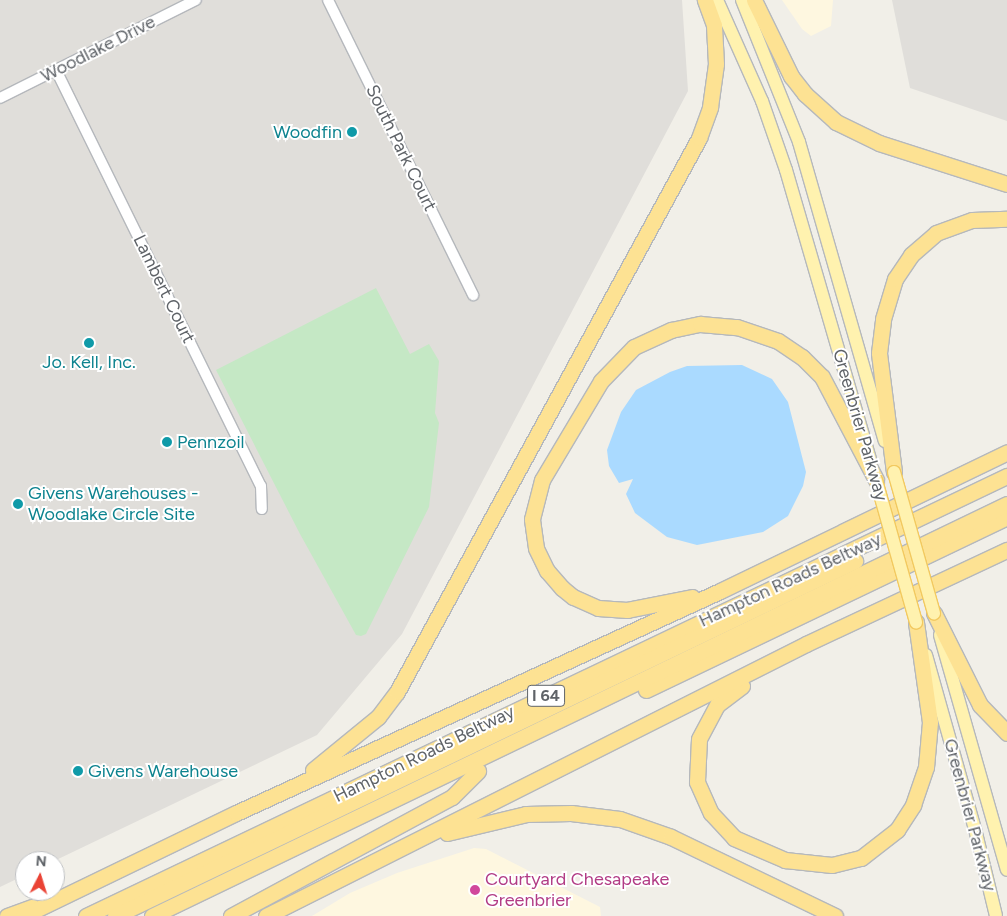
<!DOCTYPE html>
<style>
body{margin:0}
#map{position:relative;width:1007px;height:916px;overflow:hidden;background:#f1efe8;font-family:Figtree,sans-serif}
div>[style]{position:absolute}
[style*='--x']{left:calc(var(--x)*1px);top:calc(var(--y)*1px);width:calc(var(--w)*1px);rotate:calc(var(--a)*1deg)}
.commercial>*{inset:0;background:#fef7e0}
.industrial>*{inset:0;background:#e0deda}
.green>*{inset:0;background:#c5e8c5}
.water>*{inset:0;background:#aadaff}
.roads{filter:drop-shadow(1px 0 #b5b8bc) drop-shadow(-1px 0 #b5b8bc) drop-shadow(0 1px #b5b8bc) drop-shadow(0 -1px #b5b8bc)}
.minor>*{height:10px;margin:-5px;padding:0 5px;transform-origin:5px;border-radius:5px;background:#fff}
.major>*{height:12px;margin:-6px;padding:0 6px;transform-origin:6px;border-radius:6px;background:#fff2af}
.highway>*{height:15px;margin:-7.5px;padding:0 7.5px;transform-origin:7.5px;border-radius:7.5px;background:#fde293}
.bridges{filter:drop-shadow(1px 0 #f2c960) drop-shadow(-1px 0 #f2c960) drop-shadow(0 1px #f2c960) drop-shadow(0 -1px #f2c960)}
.major-bridge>*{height:12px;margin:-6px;padding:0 6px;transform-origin:6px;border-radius:6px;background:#fff2af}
.dots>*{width:14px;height:14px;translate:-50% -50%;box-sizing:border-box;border:2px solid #fff;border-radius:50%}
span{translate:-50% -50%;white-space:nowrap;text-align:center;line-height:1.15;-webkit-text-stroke:4px #fff;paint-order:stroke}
.shield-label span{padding:1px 4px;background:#fff;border:1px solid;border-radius:4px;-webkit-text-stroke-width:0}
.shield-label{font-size:16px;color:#5f6368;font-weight:700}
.street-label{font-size:18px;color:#5f6368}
.culture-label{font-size:18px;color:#0d838f}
.right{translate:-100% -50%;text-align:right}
.left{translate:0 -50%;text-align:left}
.hotel-label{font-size:18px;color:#b23c85}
.north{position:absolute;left:15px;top:851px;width:50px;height:50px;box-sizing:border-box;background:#fff;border:1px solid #bfc1c3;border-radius:50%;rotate:5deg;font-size:14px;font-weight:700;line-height:20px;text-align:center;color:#5f6368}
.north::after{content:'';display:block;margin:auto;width:18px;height:22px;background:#ea4335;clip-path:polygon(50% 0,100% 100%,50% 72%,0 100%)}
</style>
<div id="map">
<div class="commercial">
<div style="clip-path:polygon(782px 0,833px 0,831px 26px,811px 36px,802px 29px)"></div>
<div style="clip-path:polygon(474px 848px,486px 849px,600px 907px,601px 916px,312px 916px,350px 893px,397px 873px)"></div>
</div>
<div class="industrial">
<div style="clip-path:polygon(0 0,682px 0,688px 91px,402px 634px,317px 735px,54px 861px,25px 861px,25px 875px,0 887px)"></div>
<div style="clip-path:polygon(892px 0,1007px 0,1007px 121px,910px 88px)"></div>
</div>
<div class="green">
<div style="clip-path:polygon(376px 288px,410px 354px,429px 344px,439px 361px,435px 413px,439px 423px,429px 507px,366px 634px,361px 636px,356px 635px,300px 534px,216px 370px)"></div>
</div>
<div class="water">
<div style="clip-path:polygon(742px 365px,772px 379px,788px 402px,806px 472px,803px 486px,788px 516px,763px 532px,697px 545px,667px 537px,635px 513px,626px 494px,633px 479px,619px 483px,609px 466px,607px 450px,621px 412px,636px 390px,670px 372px,687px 366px)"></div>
</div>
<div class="roads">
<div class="minor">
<div style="--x:328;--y:0;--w:329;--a:63.8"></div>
<div style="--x:56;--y:70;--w:464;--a:63.8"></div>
<div style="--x:261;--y:486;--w:23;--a:88"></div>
<div style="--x:0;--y:98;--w:219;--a:-26.6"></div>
</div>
<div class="major">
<div style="--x:717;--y:0;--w:111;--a:66"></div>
<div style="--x:762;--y:101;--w:73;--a:70.8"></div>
<div style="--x:786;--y:170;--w:301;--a:73.8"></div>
<div style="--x:742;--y:0;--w:153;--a:68.1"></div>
<div style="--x:799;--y:142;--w:311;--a:74"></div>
<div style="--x:940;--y:635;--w:244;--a:74.1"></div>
<div style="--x:926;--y:655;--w:181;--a:74.3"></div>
<div style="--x:975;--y:829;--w:89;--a:76.4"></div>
</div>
<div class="highway">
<div style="--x:754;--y:0;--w:85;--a:64"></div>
<div style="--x:791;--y:76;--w:23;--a:52"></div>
<div style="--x:805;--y:94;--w:42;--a:42.1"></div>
<div style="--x:836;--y:122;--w:48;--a:26"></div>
<div style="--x:879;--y:143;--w:134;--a:17.8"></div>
<div style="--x:894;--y:472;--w:120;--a:-97.2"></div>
<div style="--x:879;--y:353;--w:34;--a:-83"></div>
<div style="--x:883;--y:319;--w:42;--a:-73.3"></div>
<div style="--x:895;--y:279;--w:29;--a:-56"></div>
<div style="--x:911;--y:255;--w:33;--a:-41"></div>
<div style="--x:936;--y:233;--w:38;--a:-20"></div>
<div style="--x:972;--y:220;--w:35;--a:-2"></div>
<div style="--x:692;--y:597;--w:66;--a:168.7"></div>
<div style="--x:627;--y:610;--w:29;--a:-176"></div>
<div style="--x:598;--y:608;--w:27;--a:-156"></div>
<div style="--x:573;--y:597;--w:14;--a:-141"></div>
<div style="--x:562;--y:588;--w:23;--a:-131"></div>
<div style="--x:547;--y:571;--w:25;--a:-116"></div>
<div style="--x:536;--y:548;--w:29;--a:-98"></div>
<div style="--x:532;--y:519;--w:40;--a:-75.6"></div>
<div style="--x:542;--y:480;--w:115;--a:-59.2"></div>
<div style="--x:601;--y:381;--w:47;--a:-45.9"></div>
<div style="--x:634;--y:347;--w:41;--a:-24.7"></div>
<div style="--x:671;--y:330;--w:30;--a:-12"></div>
<div style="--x:700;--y:324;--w:37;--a:5"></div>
<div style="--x:737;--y:327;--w:43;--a:18.9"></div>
<div style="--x:778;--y:341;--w:29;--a:34"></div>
<div style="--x:802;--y:357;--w:28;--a:45"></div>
<div style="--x:822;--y:377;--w:116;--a:62.3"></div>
<div style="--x:934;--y:613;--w:103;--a:63.4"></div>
<div style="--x:980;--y:705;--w:39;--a:46"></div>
<div style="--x:742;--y:686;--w:31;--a:143"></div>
<div style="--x:717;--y:705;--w:38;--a:118"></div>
<div style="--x:699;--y:739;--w:43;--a:92.7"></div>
<div style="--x:697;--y:782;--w:34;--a:66"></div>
<div style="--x:711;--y:813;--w:34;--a:47"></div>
<div style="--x:734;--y:838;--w:56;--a:23.3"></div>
<div style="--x:785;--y:860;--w:47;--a:6.1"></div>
<div style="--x:832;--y:865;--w:30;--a:-14"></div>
<div style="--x:861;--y:858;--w:46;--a:-37.9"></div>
<div style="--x:897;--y:830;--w:30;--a:-57"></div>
<div style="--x:913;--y:805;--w:40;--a:-71.1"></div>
<div style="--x:926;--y:767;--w:45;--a:-84.9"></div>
<div style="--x:930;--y:722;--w:101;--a:-98"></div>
<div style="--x:646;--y:690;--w:400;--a:-25.6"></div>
<div style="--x:313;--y:770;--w:84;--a:-39.2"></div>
<div style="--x:378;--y:717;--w:31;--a:-53"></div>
<div style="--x:397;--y:692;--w:631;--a:-61.4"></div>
<div style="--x:699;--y:138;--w:33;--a:-70"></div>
<div style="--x:710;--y:107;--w:43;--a:-82.1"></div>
<div style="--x:716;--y:64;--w:39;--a:-93"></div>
<div style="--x:714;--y:25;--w:27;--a:-110"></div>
<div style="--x:447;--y:833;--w:81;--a:-13.5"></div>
<div style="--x:526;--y:814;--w:45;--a:-1.3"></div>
<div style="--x:571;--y:813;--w:49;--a:7"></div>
<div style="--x:620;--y:819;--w:54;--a:19.4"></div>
<div style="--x:671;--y:837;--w:182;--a:25.7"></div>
<div style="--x:7;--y:916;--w:27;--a:-20"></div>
<div style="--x:23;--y:916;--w:237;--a:-25.8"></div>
<div style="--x:236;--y:813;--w:532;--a:-24.64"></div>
<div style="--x:720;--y:591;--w:319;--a:-25.8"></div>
<div style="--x:86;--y:916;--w:1021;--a:-25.54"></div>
<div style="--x:115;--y:916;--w:821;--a:-25.63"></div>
<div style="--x:152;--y:916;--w:949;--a:-25.73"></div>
<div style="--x:231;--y:916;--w:251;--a:-28.3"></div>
<div style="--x:452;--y:797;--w:37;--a:-45"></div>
<div style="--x:266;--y:916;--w:605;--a:-26.73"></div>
<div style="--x:806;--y:644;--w:222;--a:-25.1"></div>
</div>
</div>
<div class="bridges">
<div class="major-bridge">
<div style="--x:894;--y:472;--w:147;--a:74.2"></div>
<div style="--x:876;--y:480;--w:148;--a:74.3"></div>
</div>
</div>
<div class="dots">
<div style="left:352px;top:132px;background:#0f9aa8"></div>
<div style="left:89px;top:343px;background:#0f9aa8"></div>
<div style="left:167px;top:442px;background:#0f9aa8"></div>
<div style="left:18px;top:504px;background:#0f9aa8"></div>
<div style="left:78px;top:771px;background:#0f9aa8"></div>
<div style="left:475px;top:890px;background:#d1479c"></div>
</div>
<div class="shield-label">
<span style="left:546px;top:696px">I 64</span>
</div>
<div class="street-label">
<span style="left:98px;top:49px;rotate:-27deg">Woodlake Drive</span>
<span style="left:401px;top:148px;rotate:64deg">South Park Court</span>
<span style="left:164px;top:289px;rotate:64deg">Lambert Court</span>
<span style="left:860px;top:425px;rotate:74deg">Greenbrier Parkway</span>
<span style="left:790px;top:580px;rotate:-25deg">Hampton Roads Beltway</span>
<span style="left:424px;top:754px;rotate:-26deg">Hampton Roads Beltway</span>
<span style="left:970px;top:815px;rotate:75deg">Greenbrier Parkway</span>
</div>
<div class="culture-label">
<span class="right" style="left:342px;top:132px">Woodfin</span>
<span style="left:89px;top:362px">Jo. Kell, Inc.</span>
<span class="left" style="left:177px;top:442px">Pennzoil</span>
<span class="left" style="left:28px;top:504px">Givens Warehouses -<br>Woodlake Circle Site</span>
<span class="left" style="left:88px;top:771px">Givens Warehouse</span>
</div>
<div class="hotel-label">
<span class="left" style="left:485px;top:890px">Courtyard Chesapeake<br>Greenbrier</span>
</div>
<div class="north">N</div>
</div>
